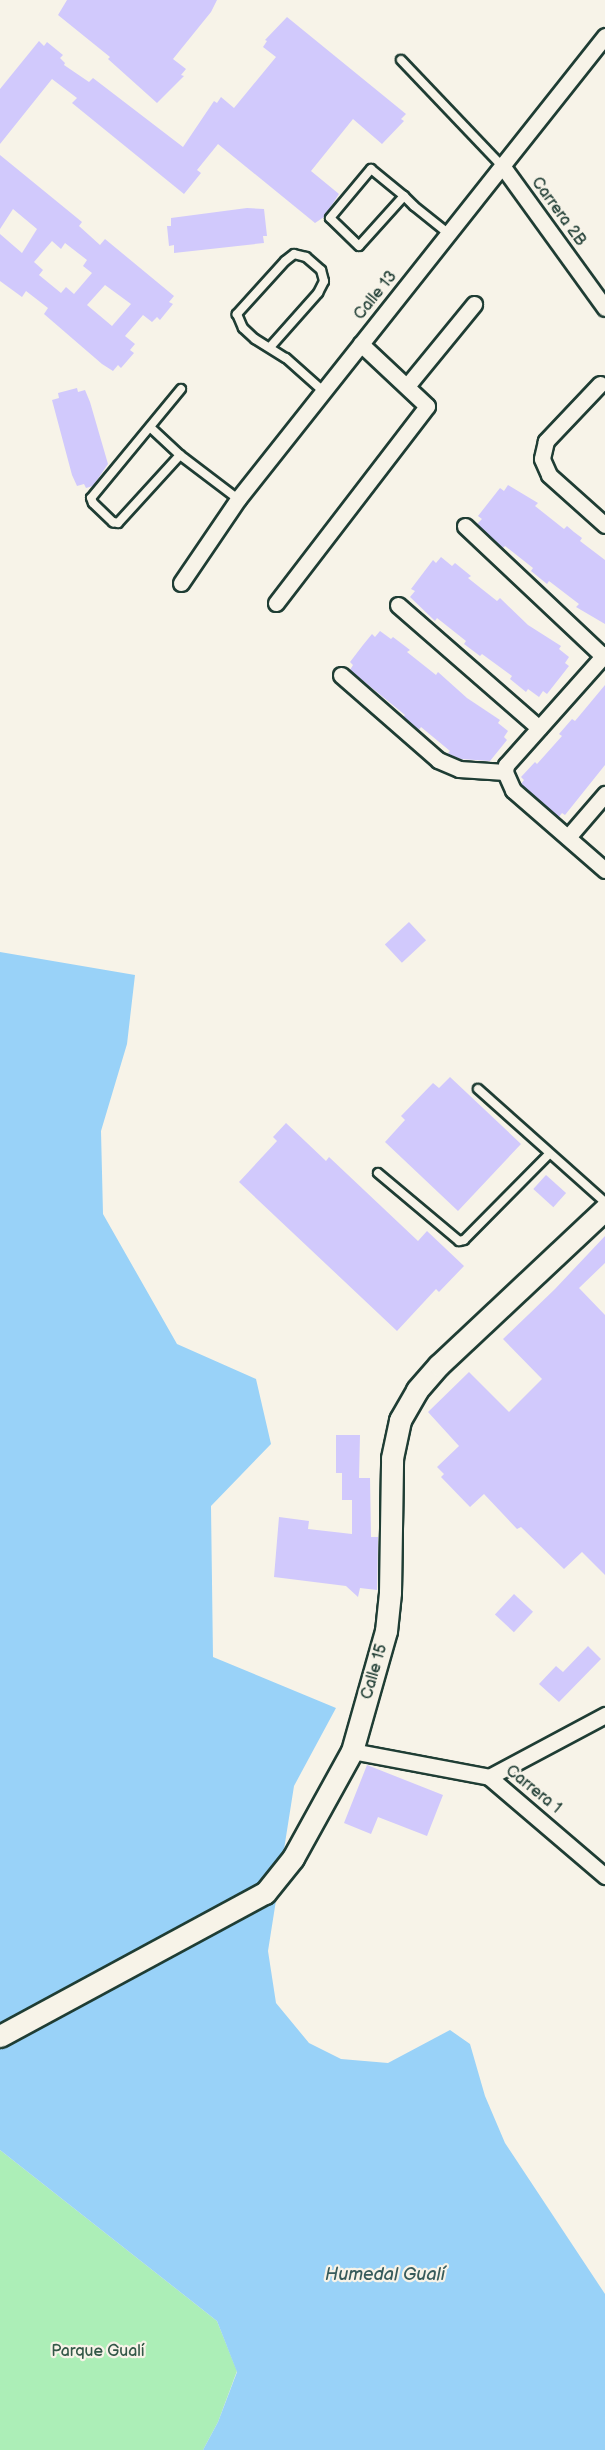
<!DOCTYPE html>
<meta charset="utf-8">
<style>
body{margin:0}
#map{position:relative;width:605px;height:2450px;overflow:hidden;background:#f7f3e8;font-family:"Balsamiq Sans",sans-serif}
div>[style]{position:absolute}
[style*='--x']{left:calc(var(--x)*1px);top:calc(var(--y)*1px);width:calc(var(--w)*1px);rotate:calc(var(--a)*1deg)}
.green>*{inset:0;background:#aceeb7}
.water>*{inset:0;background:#99d2f8}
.building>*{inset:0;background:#d1c9fc;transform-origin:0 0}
.roads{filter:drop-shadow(2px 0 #1f3d34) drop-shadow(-2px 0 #1f3d34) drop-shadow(0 2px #1f3d34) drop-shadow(0 -2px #1f3d34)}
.lane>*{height:8px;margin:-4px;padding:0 4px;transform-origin:4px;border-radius:4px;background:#f7f3e8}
.street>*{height:15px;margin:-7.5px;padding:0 7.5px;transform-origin:7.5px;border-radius:7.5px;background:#f7f3e8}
.secondary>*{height:21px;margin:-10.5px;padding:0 10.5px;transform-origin:10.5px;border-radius:10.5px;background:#f7f3e8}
span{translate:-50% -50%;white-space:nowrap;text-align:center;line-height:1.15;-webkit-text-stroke:4.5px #f7f3e8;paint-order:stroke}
.street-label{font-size:16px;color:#1f3d34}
.park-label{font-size:16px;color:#345848}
.water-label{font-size:18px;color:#375b5b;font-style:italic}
</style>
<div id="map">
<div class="green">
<div style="clip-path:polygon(0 2150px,217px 2321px,237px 2371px,218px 2422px,203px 2450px,0 2450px)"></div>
</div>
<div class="water">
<div style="clip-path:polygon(0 952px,135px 975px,127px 1044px,101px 1131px,103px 1214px,177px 1344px,256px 1379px,271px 1444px,211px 1506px,213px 1657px,336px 1708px,294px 1786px,268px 1951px,276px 2003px,309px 2043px,341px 2059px,388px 2063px,450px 2030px,470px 2044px,485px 2096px,505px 2143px,605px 2294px,605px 2450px,203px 2450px,218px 2422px,237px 2372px,217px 2321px,0 2150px)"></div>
</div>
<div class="building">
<div style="clip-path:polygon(67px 0,217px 0,211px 12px,173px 59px,186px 69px,181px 75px,184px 76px,157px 103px,108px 59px,110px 57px,58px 15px)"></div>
<div style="clip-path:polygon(287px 17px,406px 114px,401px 119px,404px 121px,382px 144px,353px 119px,311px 171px,339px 194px,324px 217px,315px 223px,218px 144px,197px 170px,201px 173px,184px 194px,72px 103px,77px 98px,52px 79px,0 144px,0 89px,39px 41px,44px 46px,47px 42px,63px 55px,60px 58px,65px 63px,64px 65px,89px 82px,93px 78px,183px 147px,214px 101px,217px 103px,221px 97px,234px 108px,276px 57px,263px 47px,267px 41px,265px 40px)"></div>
<div style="clip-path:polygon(evenodd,0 155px,82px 222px,79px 226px,100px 245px,105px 239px,174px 296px,169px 302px,173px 304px,160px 320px,157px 317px,152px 322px,143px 315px,125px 336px,135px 344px,130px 350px,134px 353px,121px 368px,118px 365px,113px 371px,102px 364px,44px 314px,48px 308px,26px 291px,22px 297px,0 281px,0 234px,22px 253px,37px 229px,13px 209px,0 229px,0 155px,52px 241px,61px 249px,65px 243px,87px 260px,83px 266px,92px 273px,74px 294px,66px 287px,61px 293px,39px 275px,43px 270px,34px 262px,52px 241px,0 155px,105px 285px,131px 304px,112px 326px,87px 305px,105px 285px)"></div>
<div style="clip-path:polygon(247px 208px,264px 209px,267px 236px,263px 236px,264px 243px,174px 253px,174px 245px,169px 246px,167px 226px,171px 226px,171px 218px)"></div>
<div style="clip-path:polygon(77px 388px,78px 392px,85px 390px,90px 402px,108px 464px,93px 486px,86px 488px,84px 484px,77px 486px,72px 475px,52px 400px,59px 398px,58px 393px)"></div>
<div style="clip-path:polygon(508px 485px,538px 503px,535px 506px,564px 529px,567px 526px,574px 532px,582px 538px,580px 541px,605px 560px,605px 624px,576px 607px,579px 604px,549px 581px,547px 584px,531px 571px,533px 568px,505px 546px,503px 548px,477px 524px,482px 519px,478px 516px,500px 488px,504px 491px)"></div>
<div style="clip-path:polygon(441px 557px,452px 566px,455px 563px,471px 576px,468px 578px,497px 601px,500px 598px,528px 625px,561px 646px,559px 649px,569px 657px,565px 663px,569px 666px,547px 694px,543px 691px,539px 697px,528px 689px,526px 692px,510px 679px,512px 676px,482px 654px,480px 656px,464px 644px,466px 641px,437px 618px,435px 621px,410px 597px,415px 591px,411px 589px,433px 560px,436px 563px)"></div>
<div style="clip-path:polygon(380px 631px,391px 639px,393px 637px,410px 650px,407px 652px,436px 675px,438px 672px,467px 698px,500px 720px,498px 723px,508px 731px,504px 737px,507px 740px,490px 761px,461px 759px,451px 755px,448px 753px,450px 751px,421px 727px,419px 730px,414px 726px,403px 717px,405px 715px,350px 670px,353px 665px,350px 662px,363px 645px,372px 634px,375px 637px)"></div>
<div style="clip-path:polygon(605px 685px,605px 765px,565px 815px,562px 813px,559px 817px,521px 784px,524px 780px,521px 777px,535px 762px,537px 764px,562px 736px,559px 734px,572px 719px,575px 721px)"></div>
<div style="left:409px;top:922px;width:25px;height:33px;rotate:47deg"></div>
<div style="clip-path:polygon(450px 1077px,521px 1144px,458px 1211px,385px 1142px,405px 1120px,401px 1116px,433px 1083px,439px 1088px)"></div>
<div style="clip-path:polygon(286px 1123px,326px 1161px,329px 1157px,418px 1241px,427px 1231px,464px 1266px,439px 1292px,436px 1289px,397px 1331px,239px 1182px,277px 1141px,273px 1137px)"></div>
<div style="left:546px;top:1175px;width:27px;height:19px;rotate:42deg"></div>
<div style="clip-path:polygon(605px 1236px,605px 1263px,579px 1288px,605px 1315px,605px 1575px,582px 1552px,564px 1569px,521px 1527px,517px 1529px,484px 1494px,470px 1507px,441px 1477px,444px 1474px,437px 1467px,459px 1446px,428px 1412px,469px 1372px,509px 1412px,542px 1379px,503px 1339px,555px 1289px)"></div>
<div style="clip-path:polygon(336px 1435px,360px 1435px,359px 1478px,370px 1478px,371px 1537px,378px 1537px,377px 1590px,360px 1588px,358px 1597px,346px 1586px,274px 1577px,279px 1517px,309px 1521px,308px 1529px,352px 1534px,352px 1500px,342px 1500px,342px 1473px,336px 1473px)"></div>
<div style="left:514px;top:1594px;width:26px;height:28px;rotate:43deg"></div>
<div style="clip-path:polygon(588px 1646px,601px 1659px,559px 1702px,539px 1684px,556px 1666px,563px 1672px)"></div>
<div style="clip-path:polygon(367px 1765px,443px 1795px,427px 1836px,378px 1817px,371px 1834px,344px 1823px)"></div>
</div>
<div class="roads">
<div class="lane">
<div style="--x:401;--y:60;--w:148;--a:46.4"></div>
<div style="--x:404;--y:196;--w:67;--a:132"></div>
<div style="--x:359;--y:246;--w:40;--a:-136"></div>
<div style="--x:330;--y:218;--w:64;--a:-50.1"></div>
<div style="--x:371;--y:169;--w:43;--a:39.3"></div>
<div style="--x:404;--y:196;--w:14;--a:45"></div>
<div style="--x:414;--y:206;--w:45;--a:38.7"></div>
<div style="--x:271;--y:346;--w:71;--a:-48.4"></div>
<div style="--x:318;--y:293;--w:13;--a:-63"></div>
<div style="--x:324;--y:281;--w:11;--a:-105"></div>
<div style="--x:321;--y:270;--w:20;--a:-139"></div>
<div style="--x:306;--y:257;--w:12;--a:-166"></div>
<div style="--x:294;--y:254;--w:11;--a:142"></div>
<div style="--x:285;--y:261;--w:72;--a:132.2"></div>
<div style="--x:237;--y:314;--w:15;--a:67"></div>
<div style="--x:243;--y:328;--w:16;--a:43"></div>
<div style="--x:255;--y:339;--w:36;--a:32"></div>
<div style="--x:286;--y:358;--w:50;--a:41.7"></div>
<div style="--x:181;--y:389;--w:141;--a:129.5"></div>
<div style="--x:91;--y:498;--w:5;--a:68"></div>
<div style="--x:93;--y:503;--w:28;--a:44"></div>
<div style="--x:113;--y:522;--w:5;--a:11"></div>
<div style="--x:118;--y:523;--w:92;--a:-47.6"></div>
<div style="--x:180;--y:455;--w:73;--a:37.2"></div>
<div style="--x:151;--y:428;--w:40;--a:43"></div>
<div style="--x:478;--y:1089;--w:170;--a:41.7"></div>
<div style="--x:378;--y:1173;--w:106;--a:40"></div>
<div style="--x:459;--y:1241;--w:5;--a:-11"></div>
<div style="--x:464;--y:1240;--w:121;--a:-45.3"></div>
</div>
<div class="street">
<div style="--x:503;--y:167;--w:174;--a:54.1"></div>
<div style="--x:600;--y:384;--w:79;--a:133.5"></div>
<div style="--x:546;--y:441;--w:18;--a:103"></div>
<div style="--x:542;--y:459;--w:17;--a:66"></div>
<div style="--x:549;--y:475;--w:75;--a:41.8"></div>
<div style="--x:407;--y:386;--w:106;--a:-50.7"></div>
<div style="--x:465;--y:526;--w:190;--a:43.3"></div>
<div style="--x:181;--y:583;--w:102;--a:-55.8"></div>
<div style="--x:238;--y:499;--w:591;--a:-51.6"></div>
<div style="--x:276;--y:603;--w:248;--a:-52.5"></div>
<div style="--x:427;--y:406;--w:91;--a:-136.8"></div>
<div style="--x:398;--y:605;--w:187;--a:41.1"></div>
<div style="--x:605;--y:654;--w:149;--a:131.7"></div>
<div style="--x:506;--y:765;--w:7;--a:98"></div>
<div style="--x:505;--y:772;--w:20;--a:66"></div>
<div style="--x:513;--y:790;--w:122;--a:41"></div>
<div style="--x:341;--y:675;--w:129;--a:41.2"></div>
<div style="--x:438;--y:760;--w:23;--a:23"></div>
<div style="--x:459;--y:769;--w:46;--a:3.7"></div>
<div style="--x:568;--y:837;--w:57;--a:-49.3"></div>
<div style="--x:352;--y:1751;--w:139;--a:10.7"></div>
<div style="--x:489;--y:1777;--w:153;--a:40.5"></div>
<div style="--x:489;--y:1777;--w:132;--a:-28.1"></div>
</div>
<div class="secondary">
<div style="--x:0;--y:2036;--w:301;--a:-28.4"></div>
<div style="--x:265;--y:1893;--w:45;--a:-51.3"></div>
<div style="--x:293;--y:1858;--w:122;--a:-61.1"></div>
<div style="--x:352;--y:1751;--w:125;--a:-74.2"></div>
<div style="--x:386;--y:1631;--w:39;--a:-84"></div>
<div style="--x:390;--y:1592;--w:134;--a:-89.1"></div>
<div style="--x:392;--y:1458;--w:39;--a:-78"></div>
<div style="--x:400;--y:1420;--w:34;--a:-60"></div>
<div style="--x:417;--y:1390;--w:33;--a:-49"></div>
<div style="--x:439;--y:1365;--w:228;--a:-43.2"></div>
</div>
</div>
<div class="street-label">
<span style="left:558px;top:212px;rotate:54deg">Carrera 2B</span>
<span style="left:376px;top:296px;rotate:-51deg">Calle 13</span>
<span style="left:375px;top:1672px;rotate:-74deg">Calle 15</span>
<span style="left:533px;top:1790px;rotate:39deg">Carrera 1</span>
</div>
<div class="park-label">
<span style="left:98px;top:2352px">Parque Gualí</span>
</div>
<div class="water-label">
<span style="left:385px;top:2275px">Humedal Gualí</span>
</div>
</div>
